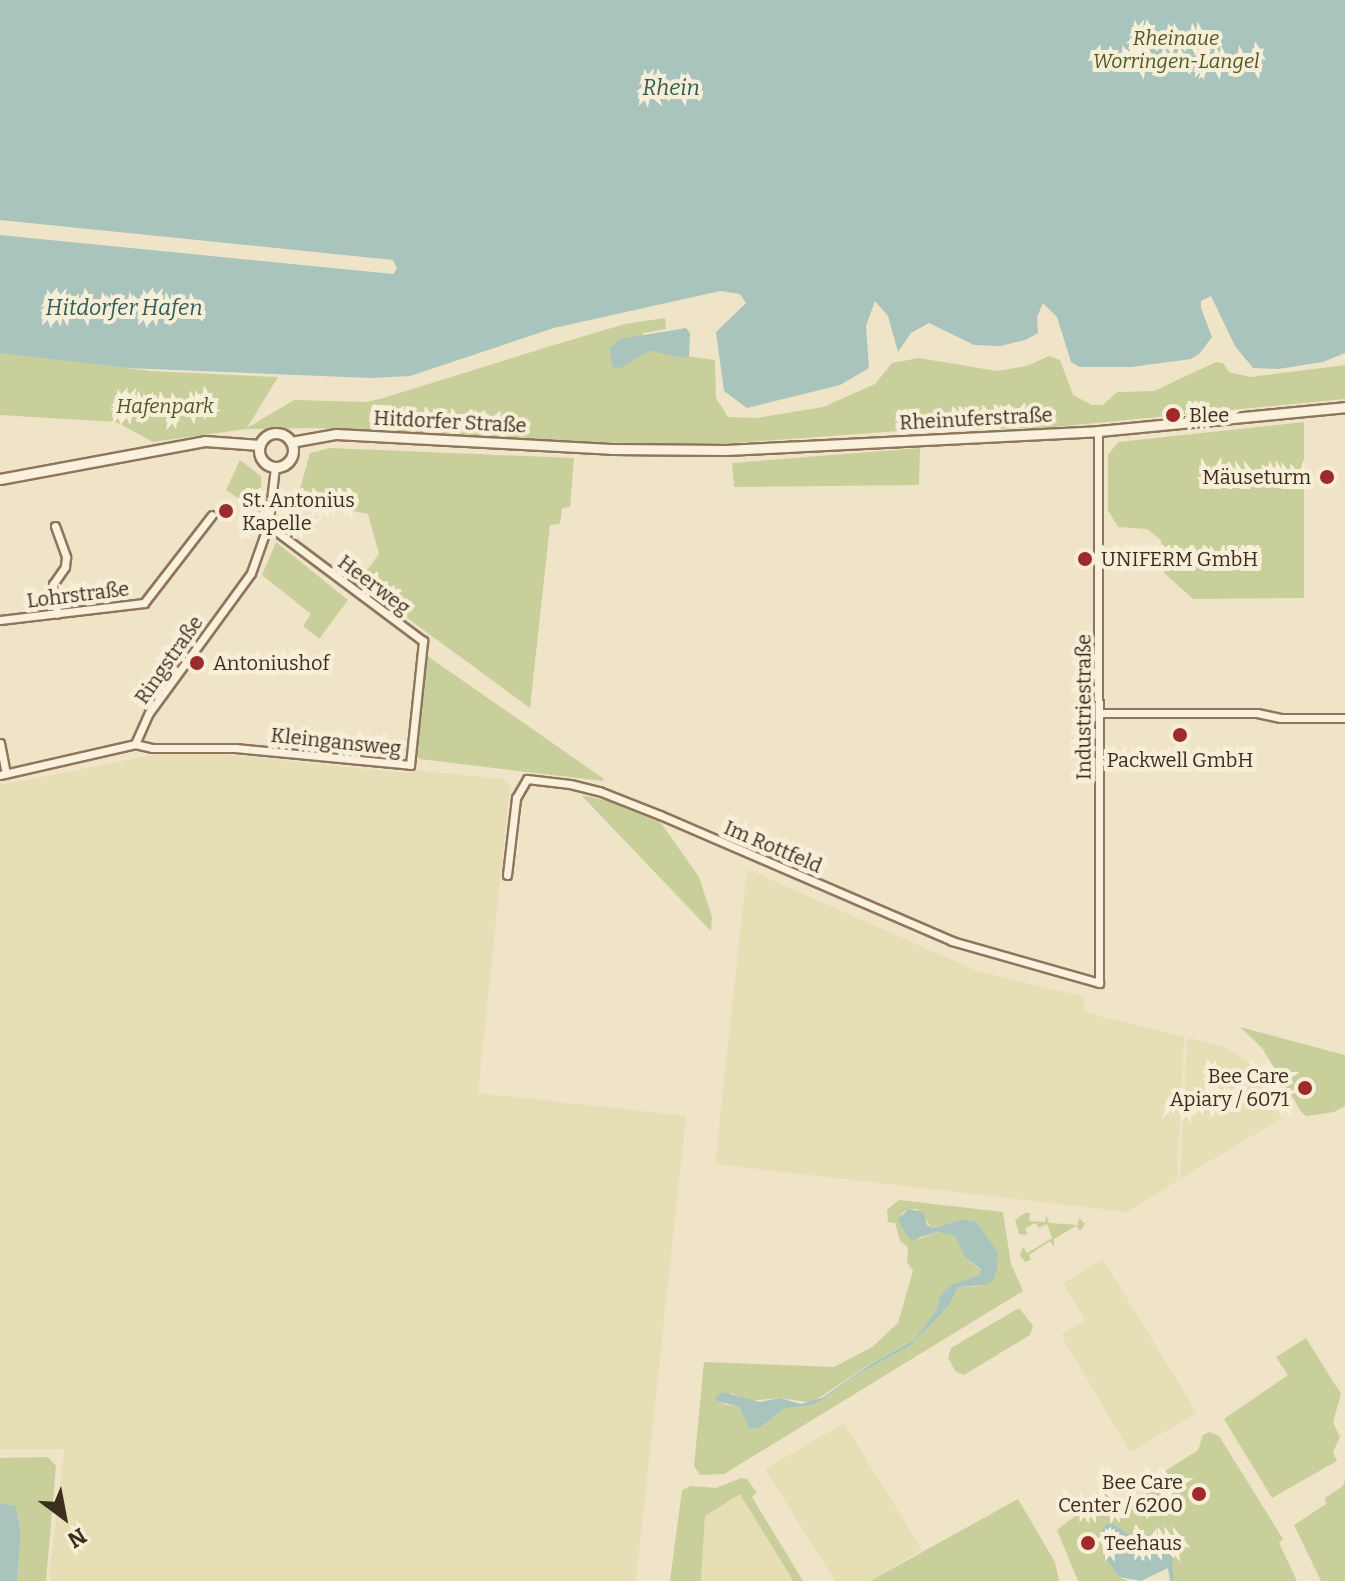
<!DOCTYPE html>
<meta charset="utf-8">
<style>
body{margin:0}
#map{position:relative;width:1345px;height:1581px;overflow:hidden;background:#f0e4c8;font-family:Bitter,serif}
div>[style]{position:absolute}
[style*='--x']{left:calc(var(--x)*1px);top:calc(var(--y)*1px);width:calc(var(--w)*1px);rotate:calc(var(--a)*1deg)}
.farmland>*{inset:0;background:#e6deb5}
.green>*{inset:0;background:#c9cf9b}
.water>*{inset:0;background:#a9c4bc}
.roads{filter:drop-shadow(2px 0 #8d765c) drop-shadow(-2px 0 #8d765c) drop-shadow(0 2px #8d765c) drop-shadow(0 -2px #8d765c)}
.minor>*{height:7px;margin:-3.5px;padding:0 3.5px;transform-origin:3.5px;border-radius:3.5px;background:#faf1dc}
.tertiary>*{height:9px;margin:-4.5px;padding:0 4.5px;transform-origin:4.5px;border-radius:4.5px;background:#faf1dc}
.tertiary>.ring{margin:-4.5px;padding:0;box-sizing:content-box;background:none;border:9px solid #faf1dc;border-radius:50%}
.dots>*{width:22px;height:22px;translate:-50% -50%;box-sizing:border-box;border:4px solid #f7eed8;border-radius:50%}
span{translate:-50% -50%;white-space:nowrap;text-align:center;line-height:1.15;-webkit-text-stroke:8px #f7eed8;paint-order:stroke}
.park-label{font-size:20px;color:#4d5a26;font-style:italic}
.poi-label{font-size:20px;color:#3d2e20}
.left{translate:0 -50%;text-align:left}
.right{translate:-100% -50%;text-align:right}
.street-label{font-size:20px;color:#3d2e20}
.water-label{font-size:22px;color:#2f5d5a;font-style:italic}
.north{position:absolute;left:24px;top:1477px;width:80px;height:80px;-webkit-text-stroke:6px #f7eed8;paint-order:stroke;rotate:148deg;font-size:22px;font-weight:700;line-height:32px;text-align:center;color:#3d2e20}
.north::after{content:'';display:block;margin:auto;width:28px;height:36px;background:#3d2e20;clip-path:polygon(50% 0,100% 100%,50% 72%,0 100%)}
</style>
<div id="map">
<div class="farmland">
<div style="clip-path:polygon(158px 754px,222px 754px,406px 773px,414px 770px,504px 779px,510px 786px,478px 1093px,686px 1116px,636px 1581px,52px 1581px,49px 1577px,64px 1449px,0 1449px,0 785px)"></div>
<div style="clip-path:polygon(747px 869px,977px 971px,1085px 997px,1083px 1012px,1184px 1037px,1177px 1181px,1127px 1212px,715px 1164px)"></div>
<div style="clip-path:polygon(1187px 1037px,1227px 1048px,1246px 1060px,1282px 1118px,1180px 1179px)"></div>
<div style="clip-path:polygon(1103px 1259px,1197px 1413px,1130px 1452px,1061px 1335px,1085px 1320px,1063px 1283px)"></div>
<div style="clip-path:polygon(844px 1423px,922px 1550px,870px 1581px,835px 1581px,765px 1469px)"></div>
<div style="clip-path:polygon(740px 1494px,793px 1581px,701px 1581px,705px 1516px)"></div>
</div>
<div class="green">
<div style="clip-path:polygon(665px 318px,666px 329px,644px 333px,621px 368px,650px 351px,715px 360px,716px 398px,728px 417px,756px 418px,823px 407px,875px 384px,892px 363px,919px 358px,997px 371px,1027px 366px,1049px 356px,1060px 360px,1073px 395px,1092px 405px,1103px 405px,1117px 392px,1154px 391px,1216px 362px,1223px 363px,1229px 372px,1250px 377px,1345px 365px,1345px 399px,1045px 428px,900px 431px,720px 444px,551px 442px,316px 428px,246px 429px,153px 442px,116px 422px,0 415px,0 352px,150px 371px,278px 377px,247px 428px,294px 400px,367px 402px,383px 398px,554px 345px,625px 324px)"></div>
<div style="clip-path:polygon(1304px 422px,1304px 598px,1193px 599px,1164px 573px,1161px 540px,1147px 529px,1118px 527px,1108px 510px,1108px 455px,1118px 442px)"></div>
<div style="clip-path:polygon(330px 448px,574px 458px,570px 507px,562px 508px,560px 524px,550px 525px,530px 708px,358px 582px,379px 554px,368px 514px,297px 500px,310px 453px)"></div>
<div style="clip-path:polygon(920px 448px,919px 485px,734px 487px,732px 463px)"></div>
<div style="clip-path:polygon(240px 460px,261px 476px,262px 514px,226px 490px)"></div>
<div style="clip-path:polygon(276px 542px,348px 600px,319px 639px,303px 626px,311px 614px,262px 575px)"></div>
<div style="clip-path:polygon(426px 655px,604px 779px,602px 781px,420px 759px,416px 756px)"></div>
<div style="clip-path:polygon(581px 795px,608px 801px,661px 823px,699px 877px,712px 917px,711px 931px)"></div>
<div style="clip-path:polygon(1240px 1027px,1345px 1055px,1345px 1106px,1334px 1112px,1307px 1116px,1302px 1113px,1262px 1048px)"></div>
<div style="clip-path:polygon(evenodd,899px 1200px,1003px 1212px,1011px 1264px,1023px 1291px,724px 1474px,700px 1475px,694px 1466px,704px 1362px,834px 1367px,872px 1347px,898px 1323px,913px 1271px,907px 1262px,908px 1247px,900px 1241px,895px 1223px,888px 1222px,887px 1210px,899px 1200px,908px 1209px,917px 1209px,932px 1228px,963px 1219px,977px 1222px,998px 1252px,996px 1275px,980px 1286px,958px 1287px,949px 1306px,911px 1345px,857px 1375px,822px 1400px,812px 1405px,783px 1409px,760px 1428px,749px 1429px,739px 1407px,723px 1404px,731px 1393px,749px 1401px,780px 1398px,812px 1403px,868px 1365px,914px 1340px,936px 1311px,940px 1295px,953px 1284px,979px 1275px,981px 1270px,969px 1260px,955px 1236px,937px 1232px,919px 1239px,901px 1214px,908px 1209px)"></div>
<div style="clip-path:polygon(1025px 1213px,1030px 1213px,1029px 1221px,1045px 1222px,1046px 1215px,1049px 1223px,1078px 1225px,1079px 1218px,1085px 1224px,1080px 1231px,1076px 1226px,1054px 1239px,1054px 1247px,1050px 1241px,1029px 1255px,1031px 1260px,1025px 1262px,1020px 1255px,1023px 1247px,1027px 1253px,1052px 1238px,1047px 1224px,1039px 1228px,1035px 1223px,1025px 1229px,1028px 1235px,1019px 1234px,1015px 1220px)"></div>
<div style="clip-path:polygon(1019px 1308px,1033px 1326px,1030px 1335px,964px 1375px,956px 1372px,948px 1358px,951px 1348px)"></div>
<div style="clip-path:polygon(1306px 1338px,1341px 1394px,1333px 1422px,1340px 1437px,1333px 1452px,1337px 1461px,1272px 1498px,1224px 1419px,1288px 1375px,1276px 1357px)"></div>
<div style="clip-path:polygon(1209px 1432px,1219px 1436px,1283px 1539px,1279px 1543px,1297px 1581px,1174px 1581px,1166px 1539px,1155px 1534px,1131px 1535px,1112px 1523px,1100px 1535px,1104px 1553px,1119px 1577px,1128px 1581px,1078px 1581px,1057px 1530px,1106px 1492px,1118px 1512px,1146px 1495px,1153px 1479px,1198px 1450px,1203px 1435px)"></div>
<div style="clip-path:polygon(48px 1457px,56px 1466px,46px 1581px,17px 1581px,21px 1533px,16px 1506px,0 1503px,0 1458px)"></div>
<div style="clip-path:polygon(741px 1478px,747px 1479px,757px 1493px,752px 1497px,803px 1581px,793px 1581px,740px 1494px,705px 1516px,701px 1581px,670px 1581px,682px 1490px,691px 1486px,716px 1488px)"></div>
<div style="clip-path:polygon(1345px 1480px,1345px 1581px,1321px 1581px,1294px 1525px,1326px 1504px,1325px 1498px,1343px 1486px)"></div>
<div style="clip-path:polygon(1018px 1499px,1055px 1562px,1059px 1581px,870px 1581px)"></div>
</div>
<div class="water">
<div style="clip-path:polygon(0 0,1345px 0,1345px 353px,1323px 362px,1278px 369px,1253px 368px,1235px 346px,1211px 296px,1201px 301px,1201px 308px,1212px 337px,1200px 353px,1191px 359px,1131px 367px,1080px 367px,1071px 362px,1057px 317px,1043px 303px,1037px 317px,1038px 333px,1025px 340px,1000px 346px,974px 345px,929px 323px,911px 333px,898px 352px,888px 316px,875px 301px,866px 326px,869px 368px,840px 385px,747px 408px,724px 391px,716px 332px,746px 303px,740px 294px,720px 291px,554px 328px,410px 376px,371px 378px,127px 368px,0 353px,0 235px,393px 274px,397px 269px,393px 260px,0 220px)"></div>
<div style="clip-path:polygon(686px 328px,690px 333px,689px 356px,684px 358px,650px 351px,621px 368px,613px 367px,609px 348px,620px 339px)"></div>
<div style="clip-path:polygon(908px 1209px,923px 1212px,927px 1225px,933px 1228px,963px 1219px,977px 1222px,998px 1252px,997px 1271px,993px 1281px,984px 1285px,958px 1287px,949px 1306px,911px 1345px,857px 1375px,822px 1400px,812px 1405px,783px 1409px,760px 1428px,749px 1429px,739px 1407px,717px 1401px,715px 1397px,723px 1392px,760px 1402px,780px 1398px,801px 1404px,822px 1398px,869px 1365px,914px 1340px,936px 1311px,940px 1295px,953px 1284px,979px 1275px,981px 1269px,965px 1257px,955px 1236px,937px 1232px,912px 1240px,906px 1234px,898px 1220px)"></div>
<div style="clip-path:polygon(0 1503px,16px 1506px,21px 1533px,17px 1581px,0 1581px)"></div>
<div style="clip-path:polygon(1112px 1523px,1131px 1535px,1155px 1534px,1170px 1543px,1175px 1554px,1172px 1564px,1174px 1581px,1170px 1581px,1168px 1568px,1141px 1581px,1119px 1577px,1107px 1560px,1100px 1534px,1106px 1524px)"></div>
</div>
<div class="roads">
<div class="minor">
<div style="--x:55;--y:526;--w:33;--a:70"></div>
<div style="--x:66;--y:557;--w:10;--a:96"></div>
<div style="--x:65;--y:567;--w:21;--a:125"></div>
<div style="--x:53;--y:584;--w:30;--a:82"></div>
<div style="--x:0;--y:620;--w:145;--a:-6.7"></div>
<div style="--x:144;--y:603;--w:111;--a:-52.3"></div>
<div style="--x:1100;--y:713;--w:157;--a:0"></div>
<div style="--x:1257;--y:713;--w:24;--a:12"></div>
<div style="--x:1280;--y:718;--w:65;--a:0"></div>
<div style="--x:0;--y:743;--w:31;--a:79"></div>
<div style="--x:135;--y:744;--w:17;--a:13"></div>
<div style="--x:152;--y:748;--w:83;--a:0"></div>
<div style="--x:235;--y:748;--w:176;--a:5.5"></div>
<div style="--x:410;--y:765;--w:125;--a:-84"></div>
<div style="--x:423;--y:641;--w:194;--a:-143.2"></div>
<div style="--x:0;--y:775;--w:139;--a:-12.9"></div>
<div style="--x:135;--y:744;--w:34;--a:-66"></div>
<div style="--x:149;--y:713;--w:173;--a:-53.9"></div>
<div style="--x:251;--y:573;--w:51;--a:-70.5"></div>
<div style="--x:268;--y:525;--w:58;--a:-83.1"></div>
<div style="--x:507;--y:875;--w:78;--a:-83.3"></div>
<div style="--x:516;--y:798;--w:22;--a:-60"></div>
<div style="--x:527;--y:779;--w:43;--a:6.6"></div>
<div style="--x:570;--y:784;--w:30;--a:14"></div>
<div style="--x:599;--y:791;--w:66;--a:21.5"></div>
<div style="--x:660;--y:815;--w:318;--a:23.3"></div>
<div style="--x:952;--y:941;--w:153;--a:15.9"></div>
<div style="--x:1099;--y:983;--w:552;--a:-90.1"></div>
</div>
<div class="tertiary">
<div class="ring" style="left:259px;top:433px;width:25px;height:25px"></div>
<div style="--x:291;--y:442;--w:46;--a:-10.1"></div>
<div style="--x:336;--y:434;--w:275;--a:3.1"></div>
<div style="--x:611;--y:449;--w:115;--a:0.5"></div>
<div style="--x:726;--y:450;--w:372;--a:-2.9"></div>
<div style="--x:1098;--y:431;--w:248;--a:-5.5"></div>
<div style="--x:0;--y:479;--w:208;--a:-10.5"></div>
<div style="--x:205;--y:441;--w:55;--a:4.2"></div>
</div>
</div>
<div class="dots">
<div style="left:1173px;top:415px;background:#9e2a2b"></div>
<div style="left:1327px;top:477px;background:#9e2a2b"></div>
<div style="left:226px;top:511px;background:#9e2a2b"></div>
<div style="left:1085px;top:559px;background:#9e2a2b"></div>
<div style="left:197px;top:663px;background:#9e2a2b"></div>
<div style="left:1180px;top:735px;background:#9e2a2b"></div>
<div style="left:1305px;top:1088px;background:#9e2a2b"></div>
<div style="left:1199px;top:1494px;background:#9e2a2b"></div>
<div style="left:1088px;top:1543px;background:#9e2a2b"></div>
</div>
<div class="park-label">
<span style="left:1176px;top:50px">Rheinaue<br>Worringen-Langel</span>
<span style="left:165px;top:406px">Hafenpark</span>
</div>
<div class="poi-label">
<span class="left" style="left:1189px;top:415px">Blee</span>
<span class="right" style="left:1311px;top:477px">Mäuseturm</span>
<span class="left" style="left:242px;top:512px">St. Antonius<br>Kapelle</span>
<span class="left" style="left:1101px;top:559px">UNIFERM GmbH</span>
<span class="left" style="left:213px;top:663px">Antoniushof</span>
<span style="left:1180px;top:760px">Packwell GmbH</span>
<span class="right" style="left:1289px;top:1088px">Bee Care<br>Apiary / 6071</span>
<span class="right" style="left:1183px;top:1494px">Bee Care<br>Center / 6200</span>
<span class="left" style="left:1104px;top:1543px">Teehaus</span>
</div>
<div class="street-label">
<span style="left:976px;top:419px;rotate:-3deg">Rheinuferstraße</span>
<span style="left:450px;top:422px;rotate:3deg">Hitdorfer Straße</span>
<span style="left:374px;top:585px;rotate:37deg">Heerweg</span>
<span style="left:78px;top:595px;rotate:-7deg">Lohrstraße</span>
<span style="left:169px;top:660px;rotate:-55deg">Ringstraße</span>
<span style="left:1084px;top:707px;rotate:-90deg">Industriestraße</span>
<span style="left:336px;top:742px;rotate:6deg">Kleingansweg</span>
<span style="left:773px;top:847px;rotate:23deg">Im Rottfeld</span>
</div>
<div class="water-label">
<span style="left:671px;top:88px">Rhein</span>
<span style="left:124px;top:308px">Hitdorfer Hafen</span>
</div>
<div class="north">N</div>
</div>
